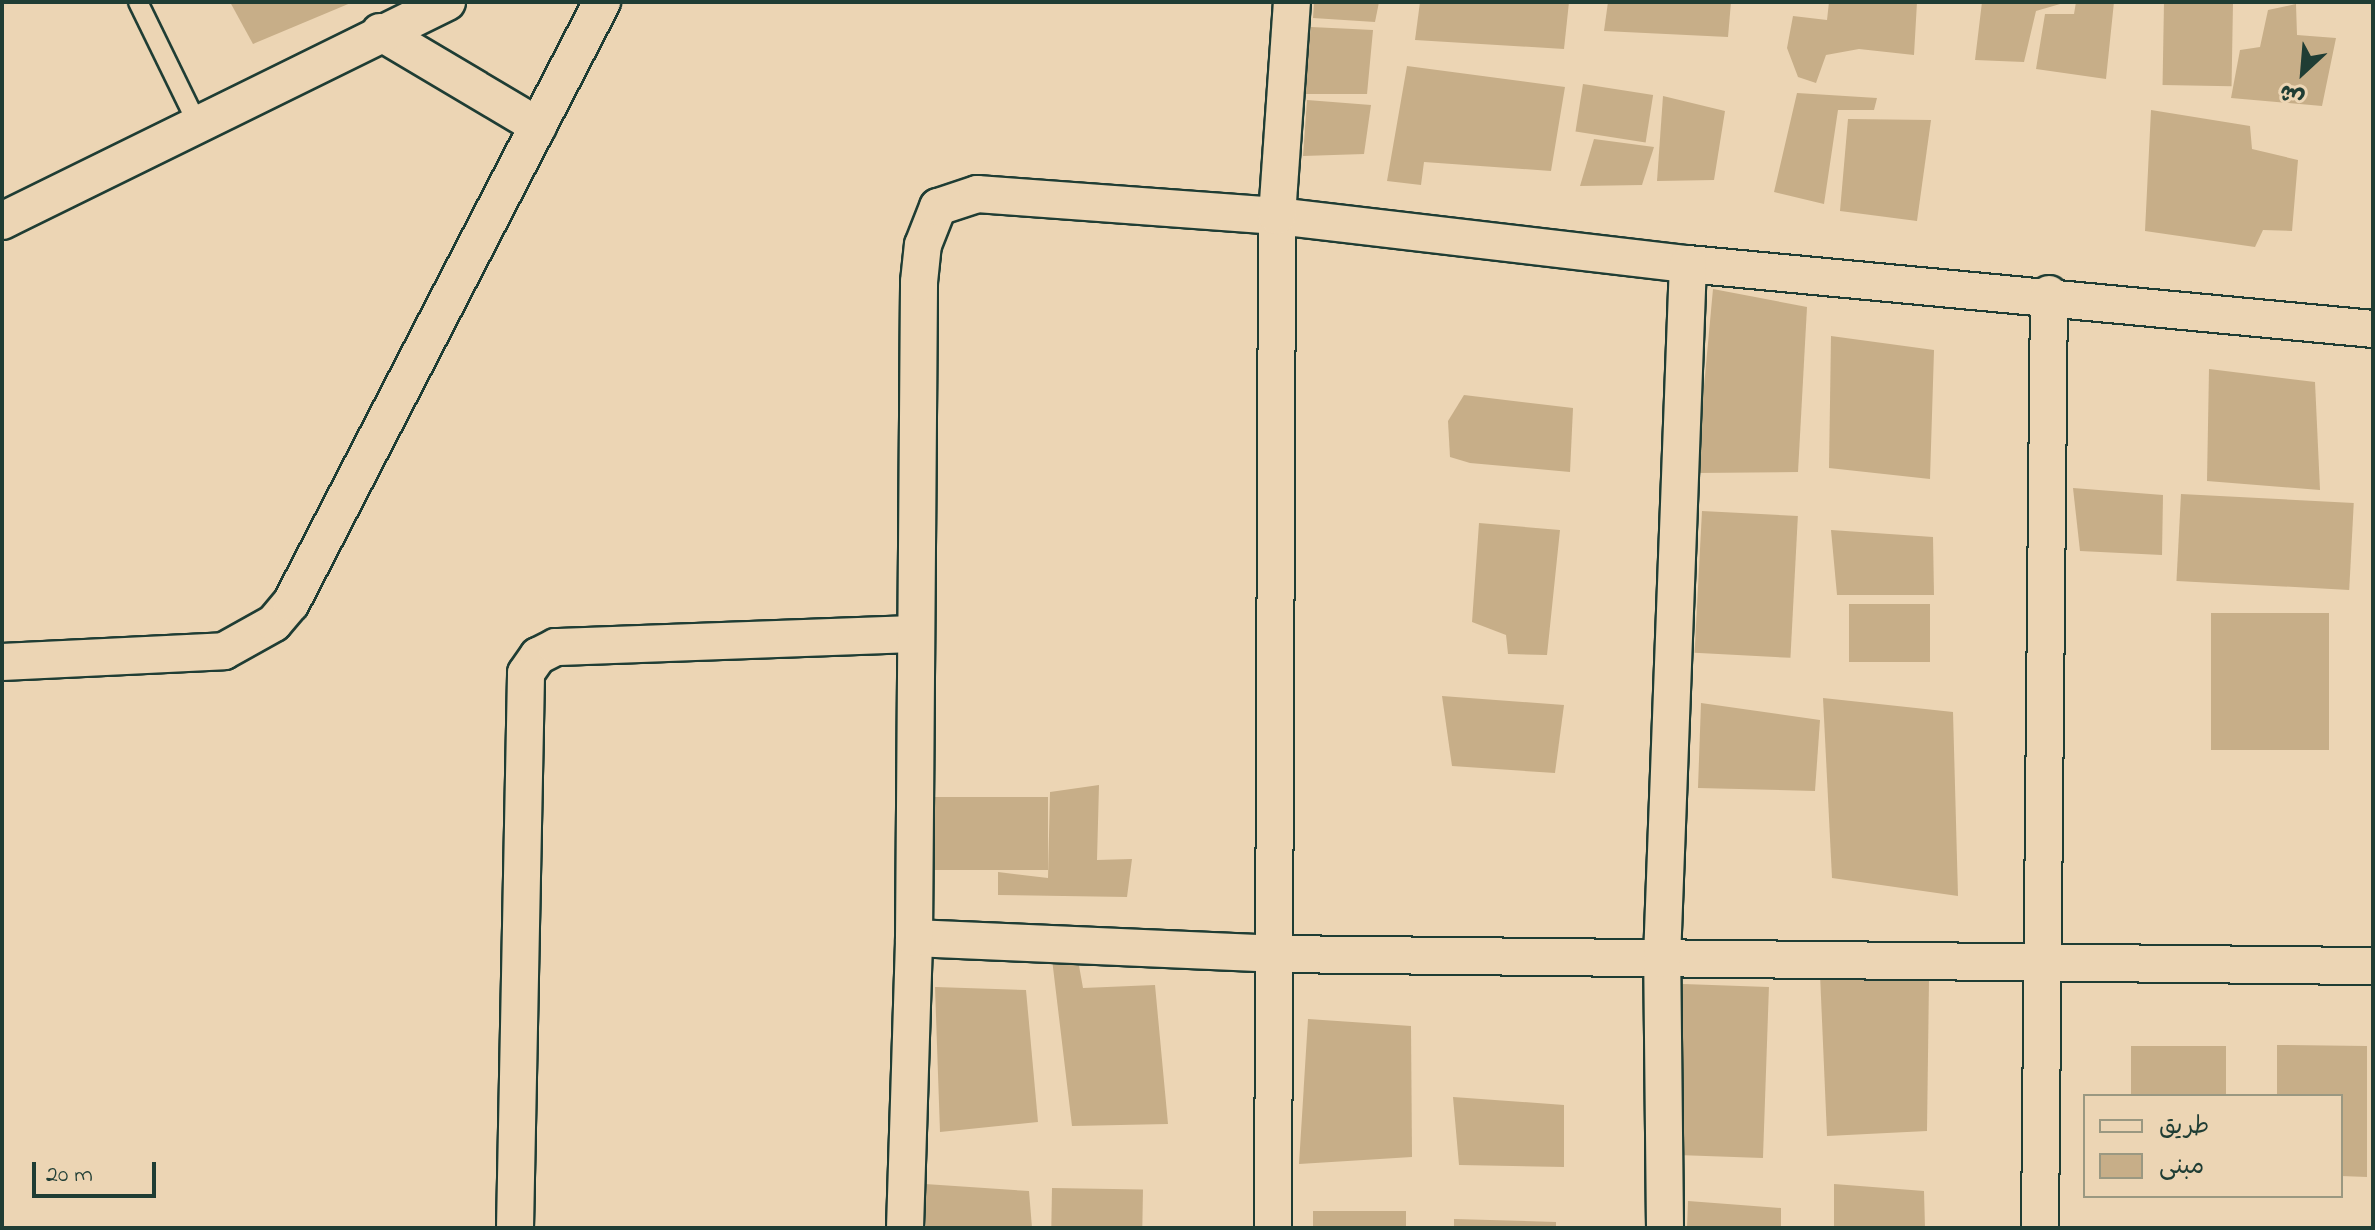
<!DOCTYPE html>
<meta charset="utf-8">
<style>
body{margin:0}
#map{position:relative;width:2375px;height:1230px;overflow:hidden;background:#ecd5b4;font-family:"Indie Flower","Playpen Sans Arabic",sans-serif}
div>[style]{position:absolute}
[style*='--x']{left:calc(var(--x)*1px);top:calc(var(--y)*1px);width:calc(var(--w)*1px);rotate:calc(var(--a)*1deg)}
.building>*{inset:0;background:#c7ae88;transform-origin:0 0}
.roads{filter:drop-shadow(2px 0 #1f3d34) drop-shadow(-2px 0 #1f3d34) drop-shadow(0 2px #1f3d34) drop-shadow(0 -2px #1f3d34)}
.lane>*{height:18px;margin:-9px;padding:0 9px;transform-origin:9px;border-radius:9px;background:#ecd5b4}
.street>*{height:36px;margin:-18px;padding:0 18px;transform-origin:18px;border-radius:18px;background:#ecd5b4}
span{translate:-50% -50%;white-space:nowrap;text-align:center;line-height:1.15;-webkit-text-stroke:8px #ecd5b4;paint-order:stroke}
.frame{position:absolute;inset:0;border:4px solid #1f3d34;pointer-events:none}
.legend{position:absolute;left:2083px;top:1094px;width:260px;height:104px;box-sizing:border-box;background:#ecd5b4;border:2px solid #9a9881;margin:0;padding:10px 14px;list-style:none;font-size:24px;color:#1f3d34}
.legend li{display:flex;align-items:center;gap:16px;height:40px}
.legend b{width:40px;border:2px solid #9a9881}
.north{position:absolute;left:2263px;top:32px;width:80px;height:80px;-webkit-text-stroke:6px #ecd5b4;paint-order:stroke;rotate:206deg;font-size:22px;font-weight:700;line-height:32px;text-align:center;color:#1f3d34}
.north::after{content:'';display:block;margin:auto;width:28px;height:36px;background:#1f3d34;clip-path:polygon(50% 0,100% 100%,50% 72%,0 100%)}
.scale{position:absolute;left:32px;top:1162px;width:124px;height:36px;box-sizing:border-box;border:4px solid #1f3d34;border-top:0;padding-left:10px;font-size:24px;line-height:28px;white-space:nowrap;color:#1f3d34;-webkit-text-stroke:6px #ecd5b4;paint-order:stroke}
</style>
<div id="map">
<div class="building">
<div style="clip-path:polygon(230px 2px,353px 2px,253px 44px)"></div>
<div style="clip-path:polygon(1314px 2px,1379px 2px,1375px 22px,1313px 18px)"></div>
<div style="clip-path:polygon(1420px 2px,1569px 2px,1564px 49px,1415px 40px)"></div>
<div style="clip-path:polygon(1608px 2px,1731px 2px,1728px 37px,1604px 31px)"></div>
<div style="clip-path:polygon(1829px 2px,1917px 2px,1914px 55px,1859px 49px,1826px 55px,1816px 83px,1798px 77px,1787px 48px,1793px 16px,1827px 20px)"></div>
<div style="clip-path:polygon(1982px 2px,2067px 2px,2036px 11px,2024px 62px,1975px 60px)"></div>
<div style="clip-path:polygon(2076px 2px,2114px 2px,2106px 79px,2036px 69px,2045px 14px,2074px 14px)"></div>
<div style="left:2164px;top:2px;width:69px;height:83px;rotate:1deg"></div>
<div style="clip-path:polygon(2296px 4px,2297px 35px,2336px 38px,2322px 106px,2231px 98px,2240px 50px,2260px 47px,2268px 10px)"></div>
<div style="clip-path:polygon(1311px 27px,1373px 30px,1367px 94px,1301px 94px)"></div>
<div style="clip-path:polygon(1407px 66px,1565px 87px,1551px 171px,1424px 162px,1421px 185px,1387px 181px)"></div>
<div style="left:1583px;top:84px;width:71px;height:48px;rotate:9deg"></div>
<div style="clip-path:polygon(1797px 93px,1877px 98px,1874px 110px,1838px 110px,1824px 204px,1774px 192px)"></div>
<div style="clip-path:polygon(1663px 96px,1725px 111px,1714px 180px,1657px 181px)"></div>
<div style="clip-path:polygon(1307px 100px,1371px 105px,1364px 154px,1303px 156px)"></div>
<div style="clip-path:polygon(2151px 110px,2250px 126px,2252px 149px,2298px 160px,2292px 231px,2263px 230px,2255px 247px,2145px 231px)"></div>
<div style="clip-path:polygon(1848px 119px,1931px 120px,1917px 221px,1840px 211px)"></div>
<div style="clip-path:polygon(1594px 139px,1654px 147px,1642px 185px,1580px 186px)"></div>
<div style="clip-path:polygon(1713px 289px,1807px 307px,1798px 472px,1696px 473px)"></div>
<div style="clip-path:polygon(1831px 336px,1934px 350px,1930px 479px,1829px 468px)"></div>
<div style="clip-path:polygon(2209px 369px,2315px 382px,2320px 490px,2207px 481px)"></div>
<div style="clip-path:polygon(1464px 395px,1573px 408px,1570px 472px,1470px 463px,1450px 457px,1448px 421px)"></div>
<div style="clip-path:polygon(2073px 488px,2163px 495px,2162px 555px,2080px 551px)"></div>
<div style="left:2181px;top:494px;width:173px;height:87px;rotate:3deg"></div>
<div style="left:1702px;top:511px;width:96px;height:142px;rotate:3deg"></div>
<div style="clip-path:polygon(1479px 523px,1560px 530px,1547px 655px,1508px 654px,1506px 635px,1472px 622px)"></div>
<div style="clip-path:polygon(1831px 530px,1933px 537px,1934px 595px,1837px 595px)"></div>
<div style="left:1849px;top:604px;width:81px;height:58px"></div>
<div style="left:2211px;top:613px;width:118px;height:137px"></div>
<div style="clip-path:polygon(1442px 696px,1564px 705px,1555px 773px,1452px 766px)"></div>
<div style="clip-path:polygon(1823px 698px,1953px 712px,1958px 896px,1832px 878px)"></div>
<div style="clip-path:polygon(1701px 703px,1820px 720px,1815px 791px,1698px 788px)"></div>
<div style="clip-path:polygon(1099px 785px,1097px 860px,1132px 859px,1127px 897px,998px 895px,998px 872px,1048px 878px,1050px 792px)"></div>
<div style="left:927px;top:797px;width:121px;height:73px"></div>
<div style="clip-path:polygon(1052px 959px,1078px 960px,1083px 988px,1155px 985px,1168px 1124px,1072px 1126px)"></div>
<div style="clip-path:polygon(1820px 974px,1929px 980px,1927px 1131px,1827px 1136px)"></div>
<div style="left:1683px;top:984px;width:86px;height:171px;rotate:2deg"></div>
<div style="clip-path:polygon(935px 987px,1026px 990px,1038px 1122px,940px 1132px)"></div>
<div style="clip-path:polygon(1308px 1019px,1411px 1026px,1412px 1157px,1299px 1164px)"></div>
<div style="clip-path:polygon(2277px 1045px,2367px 1046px,2367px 1177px,2341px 1176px,2341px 1096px,2277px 1096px)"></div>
<div style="left:2131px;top:1046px;width:95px;height:50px"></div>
<div style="clip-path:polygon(1453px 1097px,1564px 1105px,1564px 1167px,1459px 1165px)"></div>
<div style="clip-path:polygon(925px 1184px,1029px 1191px,1032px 1228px,926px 1228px)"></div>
<div style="clip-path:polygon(1834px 1184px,1924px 1191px,1925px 1228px,1834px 1228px)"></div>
<div style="left:1052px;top:1188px;width:91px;height:40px;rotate:1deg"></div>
<div style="clip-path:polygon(1688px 1201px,1781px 1208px,1781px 1228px,1687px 1228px)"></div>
<div style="left:1313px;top:1211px;width:93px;height:17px"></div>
<div style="clip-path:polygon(1454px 1219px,1556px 1222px,1556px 1228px,1454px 1228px)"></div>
</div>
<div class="roads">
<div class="lane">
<div style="--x:138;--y:2;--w:135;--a:64"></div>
</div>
<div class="street">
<div style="--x:380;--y:32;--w:184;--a:30.7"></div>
<div style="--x:2;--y:221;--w:496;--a:-26.2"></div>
<div style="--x:2;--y:662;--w:222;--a:-2.8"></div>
<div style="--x:224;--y:651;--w:57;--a:-29.2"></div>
<div style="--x:274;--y:623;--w:26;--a:-50"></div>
<div style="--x:291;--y:603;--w:677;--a:-62.64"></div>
<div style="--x:914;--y:938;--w:360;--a:2.5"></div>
<div style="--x:1274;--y:954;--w:1099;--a:0.63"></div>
<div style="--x:515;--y:1228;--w:555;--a:-88.86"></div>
<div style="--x:526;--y:673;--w:21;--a:-55"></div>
<div style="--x:538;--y:656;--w:20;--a:-27"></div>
<div style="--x:556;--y:647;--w:360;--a:-2.1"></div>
<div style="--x:905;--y:1228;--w:290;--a:-88.2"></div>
<div style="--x:914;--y:938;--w:656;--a:-89.56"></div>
<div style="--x:919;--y:282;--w:37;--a:-84"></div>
<div style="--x:923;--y:245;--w:41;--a:-68.5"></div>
<div style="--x:938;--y:207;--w:41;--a:-18.4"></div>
<div style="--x:977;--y:194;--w:301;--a:4.2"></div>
<div style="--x:1277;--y:216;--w:414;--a:6.7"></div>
<div style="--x:1688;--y:264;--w:688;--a:5.42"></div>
<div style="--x:1273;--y:1228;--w:1012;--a:-89.77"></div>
<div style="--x:1277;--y:216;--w:215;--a:-86"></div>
<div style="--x:1665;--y:1228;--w:269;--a:-90.6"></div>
<div style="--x:1662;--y:959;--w:695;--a:-87.86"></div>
<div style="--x:2040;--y:1228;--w:934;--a:-89.45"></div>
</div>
</div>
<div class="frame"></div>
<ul class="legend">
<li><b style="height:10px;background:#ecd5b4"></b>طريق</li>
<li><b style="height:22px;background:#c7ae88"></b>مبنى</li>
</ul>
<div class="north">ش</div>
<div class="scale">20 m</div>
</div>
